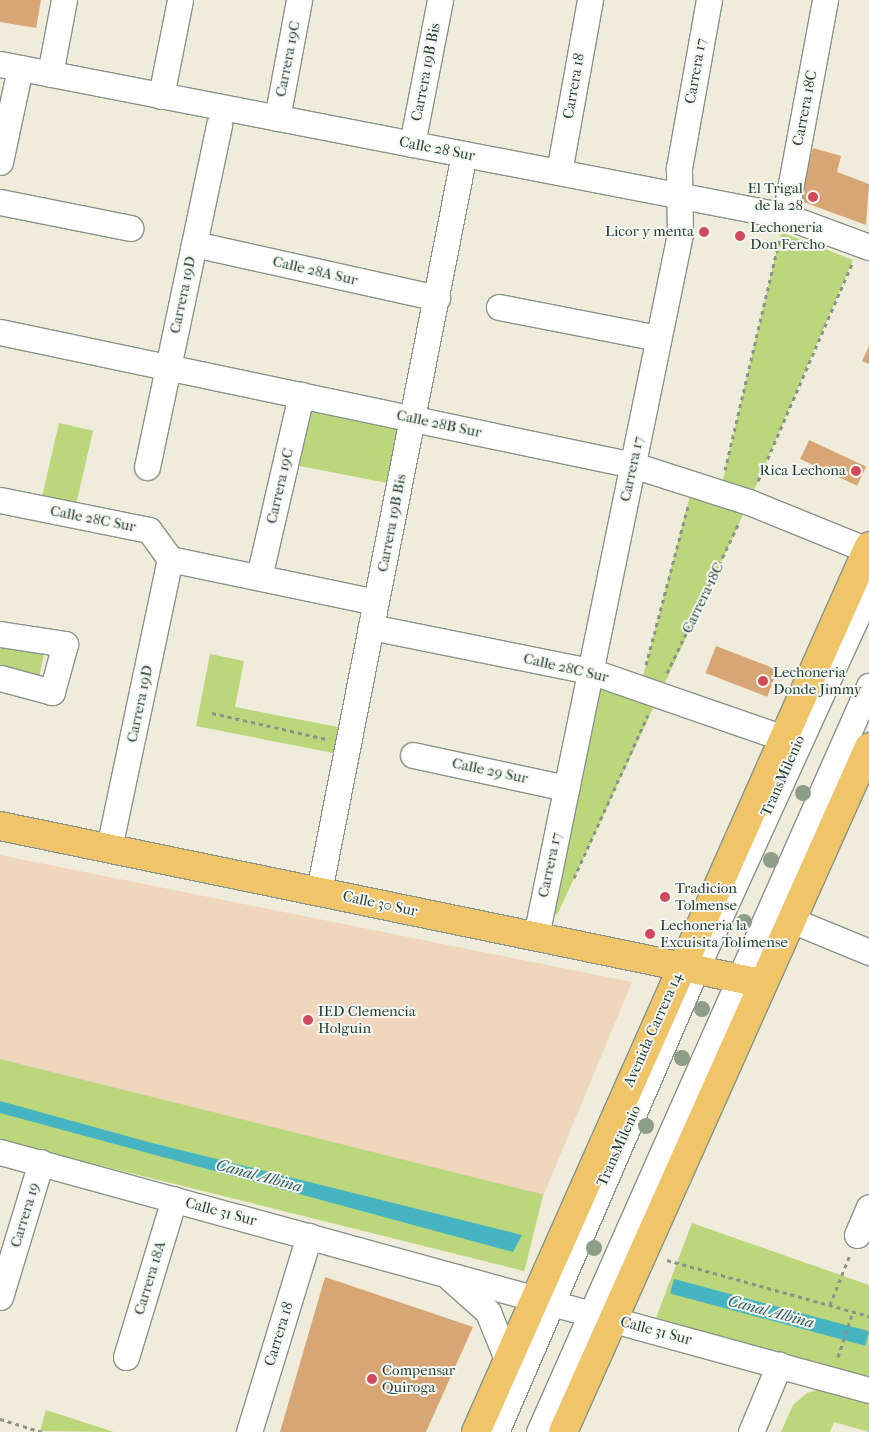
<!DOCTYPE html>
<style>
body{margin:0}
#map{position:relative;width:869px;height:1432px;overflow:hidden;background:#f0ecdb;font-family:"IM FELL French Canon",serif}
div>[style]{position:absolute}
[style*='--x']{left:calc(var(--x)*1px);top:calc(var(--y)*1px);width:calc(var(--w)*1px);rotate:calc(var(--a)*1deg)}
.built>*{inset:0;background:#efd6bc}
.green>*{inset:0;background:#bcd67b;transform-origin:0 0}
.water>*{inset:0;background:#47b5c1;transform-origin:0 0}
.building>*{inset:0;background:#d7a674;transform-origin:0 0}
.path>*{height:3px;margin-top:-1.5px;transform-origin:0;background:repeating-linear-gradient(90deg,#889488 0 4px,transparent 0 8px)}
.roads{filter:drop-shadow(1px 0 #889488) drop-shadow(-1px 0 #889488) drop-shadow(0 1px #889488) drop-shadow(0 -1px #889488)}
.minor>*{height:25px;margin:-12.5px;padding:0 12.5px;transform-origin:12.5px;border-radius:12.5px;background:#fff}
.major>*{height:28px;margin:-14px;padding:0 14px;transform-origin:14px;border-radius:14px;background:#f0c469}
.trees>*{width:16px;height:16px;margin:-8px;border-radius:50%;background:#8e9d87}
.dots>*{width:14px;height:14px;translate:-50% -50%;box-sizing:border-box;border:2px solid #f6f6f2;border-radius:50%}
span{translate:-50% -50%;white-space:nowrap;text-align:center;line-height:1.15;-webkit-text-stroke:4px #f6f6f2;paint-order:stroke}
.street-label{font-size:15px;color:#1f3d34}
.poi-label{font-size:15px;color:#1f3d34}
.right{translate:-100% -50%;text-align:right}
.left{translate:0 -50%;text-align:left}
.water-label{font-size:16px;color:#2b615e;font-style:italic}
</style>
<div id="map">
<div class="built">
<div style="clip-path:polygon(0 855px,632px 982px,542px 1199px,0 1059px)"></div>
</div>
<div class="green">
<div style="clip-path:polygon(781px 232px,853px 260px,749px 502px,557px 915px,549px 913px,599px 673px,640px 688px,693px 484px,720px 492px)"></div>
<div style="left:311px;top:407px;width:92px;height:60px;rotate:11deg"></div>
<div style="left:59px;top:423px;width:35px;height:80px;rotate:13deg"></div>
<div style="left:1px;top:645px;width:44px;height:22px;rotate:12deg"></div>
<div style="clip-path:polygon(210px 654px,244px 661px,235px 707px,338px 727px,333px 753px,196px 726px)"></div>
<div style="left:0;top:1059px;width:560px;height:79px;rotate:14deg"></div>
<div style="clip-path:polygon(692px 1223px,869px 1285px,869px 1378px,656px 1318px)"></div>
<div style="clip-path:polygon(824px 1388px,869px 1400px,869px 1432px,834px 1422px,830px 1432px,781px 1432px,793px 1405px,807px 1393px)"></div>
<div style="clip-path:polygon(46px 1410px,114px 1432px,40px 1431px)"></div>
</div>
<div class="water">
<div style="clip-path:polygon(0 1101px,152px 1143px,522px 1235px,513px 1252px,0 1113px)"></div>
<div style="left:674px;top:1279px;width:202px;height:15px;rotate:15deg"></div>
</div>
<div class="building">
<div style="clip-path:polygon(0 0,41px 0,36px 28px,0 22px)"></div>
<div style="clip-path:polygon(813px 148px,841px 156px,837px 172px,869px 184px,866px 225px,798px 200px)"></div>
<div style="clip-path:polygon(869px 346px,869px 364px,862px 361px)"></div>
<div style="left:809px;top:440px;width:63px;height:21px;rotate:25deg"></div>
<div style="left:716px;top:646px;width:66px;height:29px;rotate:21deg"></div>
<div style="clip-path:polygon(325px 1277px,473px 1327px,426px 1432px,280px 1432px)"></div>
</div>
<div class="path">
<div style="--x:725;--y:470;--w:239;--a:-76.7"></div>
<div style="--x:758;--y:481;--w:236;--a:-66.6"></div>
<div style="--x:646;--y:665;--w:164;--a:-75.2"></div>
<div style="--x:667;--y:673;--w:166;--a:-64.4"></div>
<div style="--x:212;--y:713;--w:117;--a:12.8"></div>
<div style="--x:574;--y:878;--w:179;--a:-65.6"></div>
<div style="--x:667;--y:1260;--w:210;--a:15.5"></div>
<div style="--x:830;--y:1305;--w:52;--a:-68.4"></div>
<div style="--x:838;--y:1357;--w:48;--a:-71.9"></div>
<div style="--x:0;--y:1419;--w:44;--a:17.2"></div>
</div>
<div class="roads">
<div class="minor">
<div style="--x:0;--y:64;--w:800;--a:10.96"></div>
<div style="--x:785;--y:216;--w:90;--a:20.3"></div>
<div style="--x:50;--y:74;--w:75;--a:-79.3"></div>
<div style="--x:161;--y:96;--w:98;--a:-78.8"></div>
<div style="--x:277;--y:118;--w:120;--a:-79.4"></div>
<div style="--x:412;--y:144;--w:147;--a:-79"></div>
<div style="--x:0;--y:162;--w:96;--a:-78"></div>
<div style="--x:559;--y:172;--w:175;--a:-79.8"></div>
<div style="--x:0;--y:202;--w:133;--a:11.3"></div>
<div style="--x:785;--y:216;--w:220;--a:-79.5"></div>
<div style="--x:194;--y:244;--w:249;--a:12.5"></div>
<div style="--x:499;--y:307;--w:162;--a:11"></div>
<div style="--x:0;--y:332;--w:647;--a:11.87"></div>
<div style="--x:633;--y:465;--w:122;--a:17.7"></div>
<div style="--x:749;--y:502;--w:127;--a:22.1"></div>
<div style="--x:147;--y:467;--w:350;--a:-78.1"></div>
<div style="--x:0;--y:500;--w:152;--a:11.4"></div>
<div style="--x:149;--y:530;--w:36;--a:54"></div>
<div style="--x:170;--y:559;--w:210;--a:11.8"></div>
<div style="--x:259;--y:577;--w:187;--a:-77"></div>
<div style="--x:371;--y:627;--w:223;--a:11.4"></div>
<div style="--x:590;--y:671;--w:204;--a:19.1"></div>
<div style="--x:0;--y:634;--w:66;--a:8.7"></div>
<div style="--x:65;--y:644;--w:50;--a:105.2"></div>
<div style="--x:52;--y:692;--w:54;--a:-164.9"></div>
<div style="--x:413;--y:755;--w:157;--a:12.2"></div>
<div style="--x:109;--y:848;--w:295;--a:-78.1"></div>
<div style="--x:319;--y:891;--w:751;--a:-78.87"></div>
<div style="--x:789;--y:919;--w:87;--a:22.4"></div>
<div style="--x:536;--y:936;--w:717;--a:-78.41"></div>
<div style="--x:680;--y:234;--w:66;--a:-90.9"></div>
<div style="--x:679;--y:168;--w:171;--a:-79.9"></div>
<div style="--x:0;--y:1152;--w:901;--a:15.32"></div>
<div style="--x:857;--y:1235;--w:30;--a:-67"></div>
<div style="--x:451;--y:1279;--w:50;--a:41.7"></div>
<div style="--x:488;--y:1312;--w:51;--a:68"></div>
<div style="--x:0;--y:1297;--w:141;--a:-73.1"></div>
<div style="--x:126;--y:1357;--w:165;--a:-73.1"></div>
<div style="--x:249;--y:1432;--w:205;--a:-73"></div>
<div style="--x:496;--y:1432;--w:504;--a:-66.64"></div>
<div style="--x:696;--y:969;--w:418;--a:-65.5"></div>
<div style="--x:539;--y:1432;--w:816;--a:-66.14"></div>
<div style="--x:751;--y:1432;--w:73;--a:-67.3"></div>
</div>
<div class="major">
<div style="--x:0;--y:826;--w:777;--a:11.66"></div>
<div style="--x:476;--y:1432;--w:969;--a:-66.08"></div>
<div style="--x:563;--y:1432;--w:750;--a:-65.93"></div>
</div>
</div>
<div class="trees">
<div style="left:803px;top:793px"></div>
<div style="left:771px;top:860px"></div>
<div style="left:744px;top:922px"></div>
<div style="left:702px;top:1009px"></div>
<div style="left:682px;top:1058px"></div>
<div style="left:646px;top:1126px"></div>
<div style="left:594px;top:1248px"></div>
</div>
<div class="dots">
<div style="left:813px;top:197px;background:#d1495b"></div>
<div style="left:704px;top:232px;background:#d1495b"></div>
<div style="left:740px;top:236px;background:#d1495b"></div>
<div style="left:856px;top:471px;background:#d1495b"></div>
<div style="left:763px;top:681px;background:#d1495b"></div>
<div style="left:665px;top:897px;background:#d1495b"></div>
<div style="left:650px;top:934px;background:#d1495b"></div>
<div style="left:308px;top:1020px;background:#d1495b"></div>
<div style="left:372px;top:1379px;background:#d1495b"></div>
</div>
<div class="street-label">
<span style="left:288px;top:59px;rotate:-79deg">Carrera 19C</span>
<span style="left:696px;top:71px;rotate:-80deg">Carrera 17</span>
<span style="left:426px;top:72px;rotate:-79deg">Carrera 19B Bis</span>
<span style="left:574px;top:86px;rotate:-80deg">Carrera 18</span>
<span style="left:805px;top:108px;rotate:-79deg">Carrera 18C</span>
<span style="left:437px;top:149px;rotate:11deg">Calle 28 Sur</span>
<span style="left:315px;top:271px;rotate:13deg">Calle 28A Sur</span>
<span style="left:183px;top:295px;rotate:-78deg">Carrera 19D</span>
<span style="left:439px;top:424px;rotate:12deg">Calle 28B Sur</span>
<span style="left:632px;top:469px;rotate:-78deg">Carrera 17</span>
<span style="left:280px;top:486px;rotate:-77deg">Carrera 19C</span>
<span style="left:93px;top:519px;rotate:11deg">Calle 28C Sur</span>
<span style="left:392px;top:523px;rotate:-79deg">Carrera 19B Bis</span>
<span style="left:703px;top:598px;rotate:-64deg">Carrera 18C</span>
<span style="left:566px;top:668px;rotate:13deg">Calle 28C Sur</span>
<span style="left:140px;top:704px;rotate:-78deg">Carrera 19D</span>
<span style="left:490px;top:771px;rotate:12deg">Calle 29 Sur</span>
<span style="left:783px;top:776px;rotate:-66deg">TransMilenio</span>
<span style="left:550px;top:865px;rotate:-78deg">Carrera 17</span>
<span style="left:380px;top:904px;rotate:12deg">Calle 30 Sur</span>
<span style="left:653px;top:1030px;rotate:-66deg">Avenida Carrera 14</span>
<span style="left:619px;top:1146px;rotate:-66deg">TransMilenio</span>
<span style="left:221px;top:1212px;rotate:15deg">Calle 31 Sur</span>
<span style="left:25px;top:1215px;rotate:-73deg">Carrera 19</span>
<span style="left:150px;top:1278px;rotate:-73deg">Carrera 18A</span>
<span style="left:656px;top:1331px;rotate:15deg">Calle 31 Sur</span>
<span style="left:279px;top:1334px;rotate:-73deg">Carrera 18</span>
</div>
<div class="poi-label">
<span class="right" style="left:803px;top:197px">El Trigal<br>de la 28</span>
<span class="left" style="left:750px;top:236px">Lechoneria<br>Don Fercho</span>
<span class="right" style="left:694px;top:232px">Licor y menta</span>
<span class="right" style="left:846px;top:471px">Rica Lechona</span>
<span class="left" style="left:773px;top:681px">Lechoneria<br>Donde Jimmy</span>
<span class="left" style="left:675px;top:897px">Tradicion<br>Tolmense</span>
<span class="left" style="left:660px;top:934px">Lechoneria la<br>Excuisita Tolimense</span>
<span class="left" style="left:318px;top:1020px">IED Clemencia<br>Holguin</span>
<span class="left" style="left:382px;top:1379px">Compensar<br>Quiroga</span>
</div>
<div class="water-label">
<span style="left:259px;top:1176px;rotate:15deg">Canal Albina</span>
<span style="left:771px;top:1312px;rotate:15deg">Canal Albina</span>
</div>
</div>
